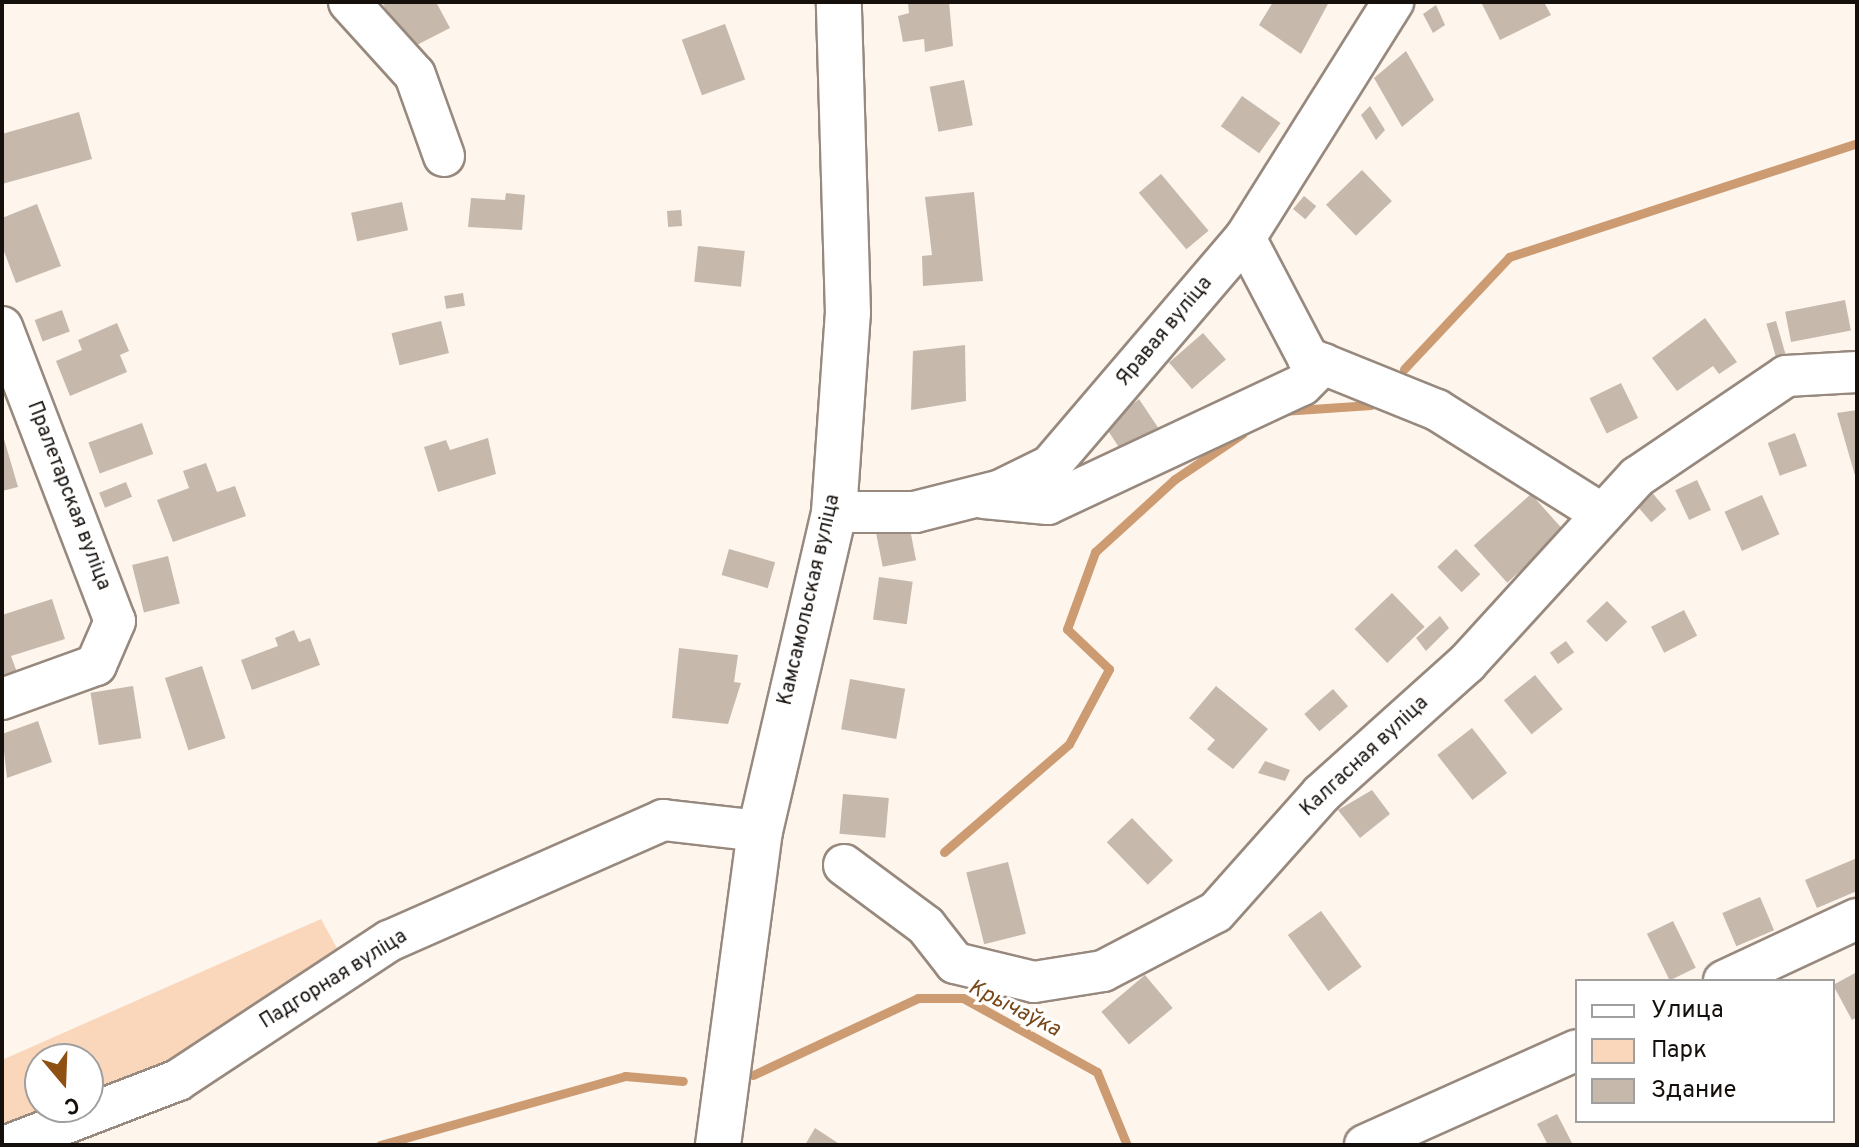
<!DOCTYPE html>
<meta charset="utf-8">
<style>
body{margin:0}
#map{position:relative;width:1859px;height:1147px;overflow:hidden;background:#fef5ed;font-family:Overpass,sans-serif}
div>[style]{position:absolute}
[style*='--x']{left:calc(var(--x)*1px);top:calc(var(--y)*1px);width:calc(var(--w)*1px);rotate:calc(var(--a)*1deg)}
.green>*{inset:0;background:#fad7bb}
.stream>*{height:9px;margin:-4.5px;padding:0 4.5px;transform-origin:4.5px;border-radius:4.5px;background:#cc9b72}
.building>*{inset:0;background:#c7b8ac;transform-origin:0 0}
.roads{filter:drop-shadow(2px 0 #98897e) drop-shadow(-2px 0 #98897e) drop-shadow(0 2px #98897e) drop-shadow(0 -2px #98897e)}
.minor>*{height:40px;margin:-20px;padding:0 20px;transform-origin:20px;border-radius:20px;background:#fff}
.major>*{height:44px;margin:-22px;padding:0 22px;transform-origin:22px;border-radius:22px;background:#fff}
span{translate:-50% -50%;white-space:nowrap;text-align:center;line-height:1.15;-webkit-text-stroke:6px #fff;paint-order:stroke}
.street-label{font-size:20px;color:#15100c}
.water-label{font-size:22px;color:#774719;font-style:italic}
.frame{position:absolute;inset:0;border:4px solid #15100c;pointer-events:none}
.legend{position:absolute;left:1575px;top:979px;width:260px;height:144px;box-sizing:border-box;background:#fff;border:2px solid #a19f9e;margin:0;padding:10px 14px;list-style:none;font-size:24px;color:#15100c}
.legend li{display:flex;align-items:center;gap:16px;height:40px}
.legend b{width:40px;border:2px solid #a19f9e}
.north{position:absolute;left:24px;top:1043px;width:80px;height:80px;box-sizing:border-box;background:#fff;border:2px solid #a19f9e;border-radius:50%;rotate:161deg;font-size:22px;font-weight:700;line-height:32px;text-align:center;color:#15100c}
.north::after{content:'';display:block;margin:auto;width:28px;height:36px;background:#8e5112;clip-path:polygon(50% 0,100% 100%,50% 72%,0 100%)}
</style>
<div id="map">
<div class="green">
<div style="clip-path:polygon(321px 919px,338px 950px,184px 1058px,88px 1093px,88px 1059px,40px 1059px,40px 1107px,49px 1107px,2px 1124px,2px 1060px)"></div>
</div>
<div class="stream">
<div style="--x:1404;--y:369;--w:154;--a:-46.8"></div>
<div style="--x:1509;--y:257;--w:366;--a:-18.1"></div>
<div style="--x:1282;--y:411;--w:89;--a:-3.9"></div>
<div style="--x:944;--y:852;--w:165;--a:-40.8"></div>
<div style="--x:1069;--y:744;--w:85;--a:-61.9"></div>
<div style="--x:1109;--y:669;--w:58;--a:-136.4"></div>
<div style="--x:1067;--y:629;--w:82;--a:-70"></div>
<div style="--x:1095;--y:552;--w:108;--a:-42.4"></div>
<div style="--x:1175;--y:479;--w:81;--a:-33.9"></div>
<div style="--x:753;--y:1075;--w:182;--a:-25"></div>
<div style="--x:918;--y:998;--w:45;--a:0"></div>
<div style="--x:963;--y:998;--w:153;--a:28.9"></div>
<div style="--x:1097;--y:1072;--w:79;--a:67.7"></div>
<div style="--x:380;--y:1145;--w:255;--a:-15.7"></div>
<div style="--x:625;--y:1076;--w:58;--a:4.9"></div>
</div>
<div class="building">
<div style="clip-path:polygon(382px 2px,436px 2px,450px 28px,407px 50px)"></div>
<div style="clip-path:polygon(908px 2px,949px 2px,953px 46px,925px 52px,924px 39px,903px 42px,898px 16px,909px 13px)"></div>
<div style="clip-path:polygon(1273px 2px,1329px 2px,1301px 54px,1259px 25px)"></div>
<div style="clip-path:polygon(1481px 2px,1544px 2px,1551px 15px,1500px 40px)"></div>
<div style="clip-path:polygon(1436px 5px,1445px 25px,1433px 33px,1423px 14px)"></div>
<div style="left:725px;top:24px;width:59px;height:46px;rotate:70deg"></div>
<div style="clip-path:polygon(1406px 51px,1434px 100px,1402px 127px,1374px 78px)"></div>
<div style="left:964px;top:80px;width:46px;height:35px;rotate:79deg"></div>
<div style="left:1242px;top:96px;width:47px;height:37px;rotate:35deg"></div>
<div style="clip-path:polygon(1370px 106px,1385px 130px,1376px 140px,1361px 115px)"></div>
<div style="clip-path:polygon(79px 112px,92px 159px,2px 184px,2px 134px)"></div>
<div style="left:1362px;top:170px;width:43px;height:50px;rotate:46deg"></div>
<div style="left:1161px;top:174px;width:74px;height:29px;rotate:50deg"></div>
<div style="clip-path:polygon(974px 192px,983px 281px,923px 286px,922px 256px,932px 255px,925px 197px)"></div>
<div style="clip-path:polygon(506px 193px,525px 195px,522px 230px,468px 227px,471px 198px,505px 200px)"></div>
<div style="left:1304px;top:196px;width:16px;height:17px;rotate:40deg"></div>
<div style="left:402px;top:202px;width:29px;height:52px;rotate:78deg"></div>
<div style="clip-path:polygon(37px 204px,61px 266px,16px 283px,2px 246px,2px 218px)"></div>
<div style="left:681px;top:210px;width:16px;height:14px;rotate:86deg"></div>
<div style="left:698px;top:246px;width:47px;height:36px;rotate:6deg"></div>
<div style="left:463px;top:293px;width:13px;height:19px;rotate:81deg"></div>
<div style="left:1845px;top:300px;width:31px;height:61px;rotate:79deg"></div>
<div style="left:62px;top:310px;width:23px;height:29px;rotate:70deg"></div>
<div style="clip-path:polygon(1705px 318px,1737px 362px,1719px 374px,1713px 366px,1677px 391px,1652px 358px)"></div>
<div style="left:441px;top:321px;width:33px;height:51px;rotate:76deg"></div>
<div style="left:1776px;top:321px;width:35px;height:10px;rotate:74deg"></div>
<div style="clip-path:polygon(117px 323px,129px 351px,120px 355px,127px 372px,70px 396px,56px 361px,82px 350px,78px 340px)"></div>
<div style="left:1203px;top:333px;width:35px;height:45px;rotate:49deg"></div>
<div style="clip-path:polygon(965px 345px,966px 401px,911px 410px,913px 351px)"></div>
<div style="left:1621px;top:383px;width:39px;height:35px;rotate:64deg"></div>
<div style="clip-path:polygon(1139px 399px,1159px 429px,1120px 449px,1105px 426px)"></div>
<div style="clip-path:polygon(1857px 410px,1857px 479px,1856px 479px,1837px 413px)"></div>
<div style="left:142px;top:423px;width:33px;height:57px;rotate:70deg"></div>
<div style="clip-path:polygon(2px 432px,18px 487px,2px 491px)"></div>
<div style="left:1795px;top:433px;width:35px;height:29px;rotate:70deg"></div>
<div style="clip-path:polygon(488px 438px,496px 474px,438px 492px,424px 447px,446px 440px,450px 450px)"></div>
<div style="clip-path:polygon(206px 463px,217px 492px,235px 486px,246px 516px,173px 542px,157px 500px,189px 488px,183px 471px)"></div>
<div style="left:1697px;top:480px;width:33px;height:24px;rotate:65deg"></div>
<div style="left:126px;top:482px;width:16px;height:29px;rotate:68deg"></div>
<div style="left:1648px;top:488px;width:28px;height:20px;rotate:49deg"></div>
<div style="left:1531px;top:494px;width:50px;height:77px;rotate:48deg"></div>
<div style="left:1762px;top:495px;width:43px;height:41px;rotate:66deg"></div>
<div style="left:909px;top:524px;width:37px;height:34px;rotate:79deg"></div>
<div style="left:729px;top:549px;width:48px;height:27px;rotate:16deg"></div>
<div style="left:1456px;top:549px;width:35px;height:26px;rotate:46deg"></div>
<div style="left:168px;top:556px;width:49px;height:37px;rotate:76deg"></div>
<div style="left:879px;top:577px;width:34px;height:43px;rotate:8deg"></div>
<div style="left:1392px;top:593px;width:47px;height:52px;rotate:46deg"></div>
<div style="clip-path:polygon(52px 599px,65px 639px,11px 656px,18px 675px,2px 678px,2px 615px)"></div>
<div style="left:1607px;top:601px;width:29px;height:29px;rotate:46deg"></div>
<div style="left:1684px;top:610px;width:29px;height:37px;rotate:63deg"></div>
<div style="clip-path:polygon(1440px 616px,1449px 628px,1426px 651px,1416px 638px)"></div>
<div style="clip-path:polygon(294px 630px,299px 642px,310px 638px,320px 665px,252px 690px,241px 660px,278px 646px,275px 638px)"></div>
<div style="left:1566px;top:641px;width:14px;height:20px;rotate:54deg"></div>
<div style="clip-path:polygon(679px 648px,738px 655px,734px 682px,741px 683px,728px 724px,672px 718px)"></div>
<div style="left:202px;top:666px;width:76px;height:39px;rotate:72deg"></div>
<div style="left:1535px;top:675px;width:44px;height:40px;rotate:51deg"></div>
<div style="left:850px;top:679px;width:56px;height:51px;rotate:10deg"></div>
<div style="left:133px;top:686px;width:53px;height:43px;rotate:81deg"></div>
<div style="clip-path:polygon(1216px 686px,1268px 729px,1233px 769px,1207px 749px,1215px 740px,1189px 718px)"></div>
<div style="left:1333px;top:689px;width:23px;height:38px;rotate:49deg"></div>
<div style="clip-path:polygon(38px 721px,52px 762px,7px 778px,2px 734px)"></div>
<div style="left:1472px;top:728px;width:57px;height:44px;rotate:52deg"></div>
<div style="clip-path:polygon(1265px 761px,1290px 770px,1285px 781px,1258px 773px)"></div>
<div style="clip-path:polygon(1372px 790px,1390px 814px,1360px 838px,1338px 810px)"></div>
<div style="left:843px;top:794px;width:46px;height:40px;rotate:5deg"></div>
<div style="left:1132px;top:818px;width:59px;height:35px;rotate:46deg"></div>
<div style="clip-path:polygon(1857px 858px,1857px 891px,1817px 908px,1805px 880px)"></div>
<div style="left:1008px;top:862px;width:74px;height:43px;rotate:76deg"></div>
<div style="left:1760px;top:897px;width:36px;height:41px;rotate:67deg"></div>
<div style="left:1321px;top:911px;width:69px;height:41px;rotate:54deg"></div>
<div style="left:1673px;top:921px;width:52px;height:29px;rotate:64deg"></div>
<div style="clip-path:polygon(1857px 972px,1857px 1017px,1852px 1020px,1833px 985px)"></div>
<div style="left:1145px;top:975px;width:43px;height:57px;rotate:50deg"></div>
<div style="clip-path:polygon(1557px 1114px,1573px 1145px,1548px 1145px,1537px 1124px)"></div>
<div style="clip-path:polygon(815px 1128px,841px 1145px,805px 1145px)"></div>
</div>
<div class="roads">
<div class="minor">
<div style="--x:349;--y:2;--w:98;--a:47.9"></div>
<div style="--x:415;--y:75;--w:86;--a:70.3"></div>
<div style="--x:1245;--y:238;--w:136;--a:62.3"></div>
<div style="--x:1308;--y:358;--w:139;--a:22"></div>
<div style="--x:1437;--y:410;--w:195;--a:32.2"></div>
<div style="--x:2;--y:327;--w:315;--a:69"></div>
<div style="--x:115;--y:621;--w:48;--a:113.4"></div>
<div style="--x:96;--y:665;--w:100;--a:160.1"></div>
<div style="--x:984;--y:498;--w:64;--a:5.4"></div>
<div style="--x:1048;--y:504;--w:280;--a:-25.1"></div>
<div style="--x:1302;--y:385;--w:30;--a:-45"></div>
<div style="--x:834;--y:512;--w:81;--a:0"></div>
<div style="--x:915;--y:512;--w:89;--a:-14.3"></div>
<div style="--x:1001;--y:490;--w:55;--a:-26.1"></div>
<div style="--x:1050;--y:466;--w:300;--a:-49.5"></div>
<div style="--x:1245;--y:238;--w:279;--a:-57.9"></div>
<div style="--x:844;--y:865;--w:102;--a:36.6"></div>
<div style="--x:926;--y:926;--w:47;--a:51.9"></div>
<div style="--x:955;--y:963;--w:81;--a:13.5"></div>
<div style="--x:1034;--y:982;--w:70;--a:-9.1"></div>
<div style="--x:1103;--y:971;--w:127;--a:-27.6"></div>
<div style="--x:1216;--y:912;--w:158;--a:-48.3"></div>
<div style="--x:1321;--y:794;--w:196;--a:-41.9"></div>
<div style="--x:1467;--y:663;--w:252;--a:-47.6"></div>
<div style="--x:1637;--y:477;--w:180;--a:-34.1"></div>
<div style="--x:1786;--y:376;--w:71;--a:-3.2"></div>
<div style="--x:1724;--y:981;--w:147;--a:-25"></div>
<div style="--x:9;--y:1145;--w:181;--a:-21"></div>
<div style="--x:178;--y:1080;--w:253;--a:-33.4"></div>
<div style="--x:389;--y:941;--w:300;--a:-23.8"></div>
<div style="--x:663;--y:820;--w:98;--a:6.5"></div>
<div style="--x:1365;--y:1145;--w:232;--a:-24.1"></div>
</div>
<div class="major">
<div style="--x:718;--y:1145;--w:317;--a:-82.4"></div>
<div style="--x:760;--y:831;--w:327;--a:-76.9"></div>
<div style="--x:834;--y:512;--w:199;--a:-86"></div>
<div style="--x:848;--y:313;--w:311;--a:-91.7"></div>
</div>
</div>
<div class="street-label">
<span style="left:1165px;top:332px;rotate:-50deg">Яравая вуліца</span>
<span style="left:68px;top:496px;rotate:69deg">Пралетарская вуліца</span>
<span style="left:810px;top:600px;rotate:-77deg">Камсамольская вуліца</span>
<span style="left:1365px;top:757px;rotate:-43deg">Калгасная вуліца</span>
<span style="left:334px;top:980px;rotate:-32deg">Падгорная вуліца</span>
</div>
<div class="water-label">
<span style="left:1014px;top:1009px;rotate:27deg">Крычаўка</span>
</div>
<div class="frame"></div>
<ul class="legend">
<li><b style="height:10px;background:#fff"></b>Улица</li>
<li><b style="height:22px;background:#fad7bb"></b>Парк</li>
<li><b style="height:22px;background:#c7b8ac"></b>Здание</li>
</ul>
<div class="north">С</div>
</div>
